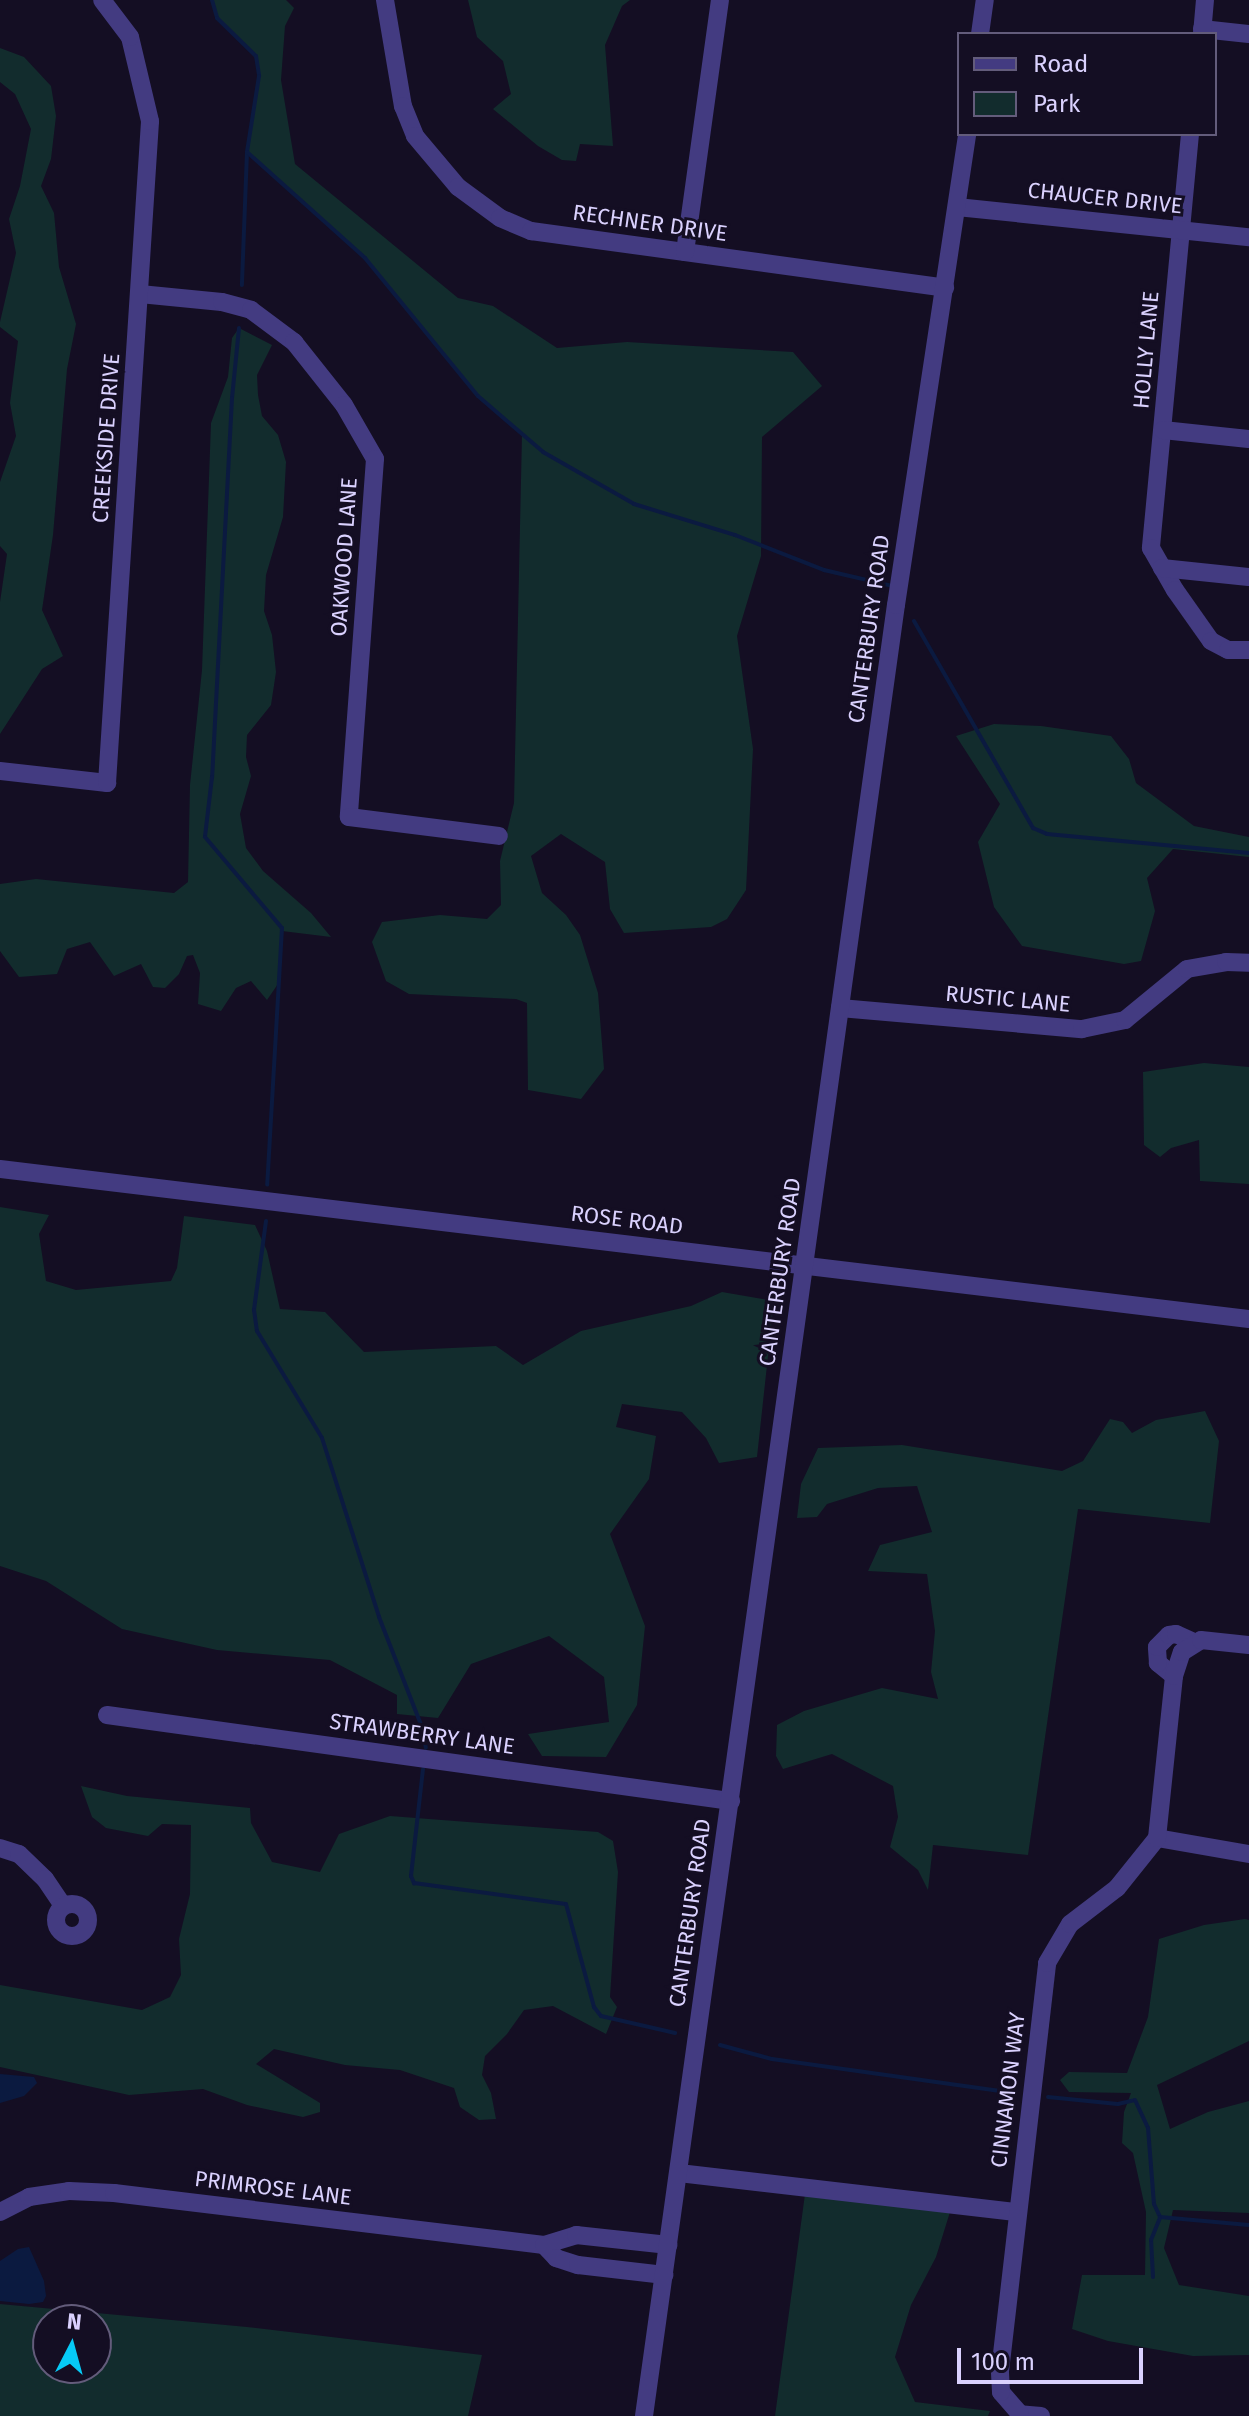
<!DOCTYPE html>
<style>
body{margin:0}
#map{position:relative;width:1249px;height:2416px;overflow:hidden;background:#140e23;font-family:"Fira Sans",sans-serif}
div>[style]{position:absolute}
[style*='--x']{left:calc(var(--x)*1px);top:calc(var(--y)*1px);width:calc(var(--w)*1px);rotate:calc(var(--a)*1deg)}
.green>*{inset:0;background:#122c2d}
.water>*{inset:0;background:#0b1a40}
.stream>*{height:4px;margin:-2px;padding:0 2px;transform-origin:2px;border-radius:2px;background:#0b1a40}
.minor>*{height:18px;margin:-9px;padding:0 9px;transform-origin:9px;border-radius:9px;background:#433b81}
.minor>.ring{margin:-9px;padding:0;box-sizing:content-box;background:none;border:18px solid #433b81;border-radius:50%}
span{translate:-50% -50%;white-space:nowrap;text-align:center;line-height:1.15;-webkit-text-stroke:6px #140e23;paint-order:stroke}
.street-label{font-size:22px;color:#dad1fe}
.legend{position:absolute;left:957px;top:32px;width:260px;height:104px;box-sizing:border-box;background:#140e23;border:2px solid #635c7b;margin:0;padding:10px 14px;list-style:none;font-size:24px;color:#dad1fe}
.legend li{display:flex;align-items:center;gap:16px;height:40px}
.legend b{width:40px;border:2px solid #635c7b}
.north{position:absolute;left:32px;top:2304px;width:80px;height:80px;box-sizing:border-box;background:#140e23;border:2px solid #635c7b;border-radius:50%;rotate:6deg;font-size:22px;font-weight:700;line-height:32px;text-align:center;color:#dad1fe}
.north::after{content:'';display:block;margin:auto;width:28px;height:36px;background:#06caf6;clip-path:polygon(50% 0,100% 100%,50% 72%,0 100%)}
.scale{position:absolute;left:957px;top:2348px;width:186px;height:36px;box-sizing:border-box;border:4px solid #dad1fe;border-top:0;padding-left:10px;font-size:24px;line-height:28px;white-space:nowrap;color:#dad1fe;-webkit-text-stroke:6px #140e23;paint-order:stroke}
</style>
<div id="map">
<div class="green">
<div style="clip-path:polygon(212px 0,286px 0,294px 8px,285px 26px,281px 80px,295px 164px,458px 298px,493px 306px,557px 348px,627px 342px,793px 352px,822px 386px,762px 437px,761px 556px,737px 636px,753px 749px,746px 890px,727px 919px,711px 927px,624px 933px,610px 909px,605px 862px,561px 834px,531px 856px,542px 893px,566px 915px,580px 935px,598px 993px,604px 1069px,581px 1099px,528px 1090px,527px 1003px,516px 999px,409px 994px,386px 981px,372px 942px,382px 922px,440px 915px,487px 919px,501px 905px,500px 861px,514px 803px,522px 434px,478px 396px,365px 258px,247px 152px,259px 76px,257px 56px,217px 18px)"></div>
<div style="clip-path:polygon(468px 0,630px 0,622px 6px,605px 45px,613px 146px,580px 144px,576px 161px,562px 160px,538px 146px,493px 109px,511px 94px,503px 61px,477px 37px)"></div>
<div style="clip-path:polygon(0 48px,24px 57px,51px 86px,56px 116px,51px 159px,41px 186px,54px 213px,59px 267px,76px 324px,67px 369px,53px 535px,42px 610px,63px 656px,42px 669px,0 734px,0 602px,7px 554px,0 546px,0 482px,16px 436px,10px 403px,18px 341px,0 327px,0 322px,16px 253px,9px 219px,20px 186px,31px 129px,15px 94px,0 82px)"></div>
<div style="clip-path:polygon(239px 328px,272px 345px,257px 375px,258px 395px,262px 416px,278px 435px,286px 462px,283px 517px,266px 575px,264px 611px,272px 635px,276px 672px,271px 705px,247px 735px,246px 757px,251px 776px,240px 814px,246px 848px,263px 871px,311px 913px,331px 937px,282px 931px,280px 981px,267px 1000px,251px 981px,236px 988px,221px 1011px,198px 1004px,200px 973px,193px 955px,187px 956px,179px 974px,165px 988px,153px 987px,141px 964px,114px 976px,90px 942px,67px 949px,57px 974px,19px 977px,0 951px,0 884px,36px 879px,174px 893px,188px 882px,190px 785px,202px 670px,211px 423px,228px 377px,232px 338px)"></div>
<div style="clip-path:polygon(994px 724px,1041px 726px,1111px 736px,1129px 759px,1136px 783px,1194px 826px,1249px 837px,1249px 857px,1173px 849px,1147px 878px,1155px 911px,1141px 961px,1124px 964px,1022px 946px,994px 907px,978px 842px,1000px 804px,956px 736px)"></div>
<div style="clip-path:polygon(1204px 1063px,1249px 1067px,1249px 1184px,1200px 1181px,1199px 1140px,1171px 1148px,1160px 1157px,1144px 1145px,1143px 1072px)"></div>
<div style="clip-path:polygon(0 1207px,49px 1215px,39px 1234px,46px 1281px,76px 1290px,171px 1281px,177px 1268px,184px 1216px,255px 1225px,267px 1251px,280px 1309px,325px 1312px,364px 1352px,496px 1346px,523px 1365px,581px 1331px,691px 1306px,722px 1292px,774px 1301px,757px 1457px,719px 1463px,706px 1438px,682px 1412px,622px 1404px,616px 1427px,656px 1436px,649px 1479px,610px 1534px,645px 1626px,637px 1705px,606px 1757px,542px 1756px,528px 1734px,609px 1722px,604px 1677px,549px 1636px,471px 1664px,438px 1718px,397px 1714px,397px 1695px,330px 1660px,217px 1650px,122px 1629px,46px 1581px,0 1566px)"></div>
<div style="clip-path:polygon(1205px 1411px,1219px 1441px,1210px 1523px,1078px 1509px,1028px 1855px,933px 1845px,928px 1890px,918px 1870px,890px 1847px,898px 1817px,893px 1786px,832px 1754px,783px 1769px,776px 1756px,777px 1725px,804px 1711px,882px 1688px,938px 1699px,931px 1672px,935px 1631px,927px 1574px,868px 1571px,880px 1545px,932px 1532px,917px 1486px,878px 1488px,827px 1504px,817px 1517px,797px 1518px,801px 1484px,818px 1448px,902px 1445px,1062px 1471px,1083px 1461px,1110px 1419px,1123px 1422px,1132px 1433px,1156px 1420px)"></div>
<div style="clip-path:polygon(81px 1786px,127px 1796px,250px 1808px,251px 1823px,272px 1862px,320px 1872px,339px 1834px,390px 1816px,598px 1832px,613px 1841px,618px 1872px,610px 1997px,617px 2007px,606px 2034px,553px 2006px,524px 2010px,507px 2034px,485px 2056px,482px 2075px,491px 2093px,496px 2119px,479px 2120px,460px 2107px,454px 2088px,400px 2070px,345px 2065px,274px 2049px,256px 2064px,320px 2103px,320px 2112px,303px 2117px,247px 2105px,203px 2089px,129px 2095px,0 2067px,0 1985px,142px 2010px,170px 1997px,181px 1975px,179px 1939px,190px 1894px,191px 1825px,162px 1824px,148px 1836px,106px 1828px,92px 1817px)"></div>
<div style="clip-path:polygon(1245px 1919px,1249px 1920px,1249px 2041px,1157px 2085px,1170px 2129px,1208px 2112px,1249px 2101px,1249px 2213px,1173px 2210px,1164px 2248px,1179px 2285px,1249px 2296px,1249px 2355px,1193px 2356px,1108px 2341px,1072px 2329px,1082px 2275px,1145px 2275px,1146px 2212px,1133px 2153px,1122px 2143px,1124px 2112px,1131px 2093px,1069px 2092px,1060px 2080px,1069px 2072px,1127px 2073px,1148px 2017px,1159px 1939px,1204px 1925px)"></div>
<div style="clip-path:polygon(805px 2194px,950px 2212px,936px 2257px,911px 2305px,895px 2357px,915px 2402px,990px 2411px,988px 2416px,775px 2416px)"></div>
<div style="clip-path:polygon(evenodd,0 2304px,247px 2327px,482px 2355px,468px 2416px,0 2416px,0 2304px,48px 2320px,96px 2320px,96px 2368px,48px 2368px,48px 2320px)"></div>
</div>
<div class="water">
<div style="clip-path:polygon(0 2074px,34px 2077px,37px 2083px,24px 2096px,0 2103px)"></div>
<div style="clip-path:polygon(29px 2247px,44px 2281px,46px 2296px,43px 2302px,29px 2304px,0 2301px,0 2261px,18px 2249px)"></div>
</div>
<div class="stream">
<div style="--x:212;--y:0;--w:19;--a:74"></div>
<div style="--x:217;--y:18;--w:54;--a:44.3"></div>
<div style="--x:256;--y:56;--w:20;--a:81"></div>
<div style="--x:259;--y:76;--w:77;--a:99"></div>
<div style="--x:247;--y:152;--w:133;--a:92.2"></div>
<div style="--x:247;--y:152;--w:159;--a:41.9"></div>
<div style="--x:365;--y:258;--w:178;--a:50.7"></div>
<div style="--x:478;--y:396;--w:86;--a:40.7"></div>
<div style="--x:543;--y:452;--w:105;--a:29.7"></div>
<div style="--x:634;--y:504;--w:106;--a:17.1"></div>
<div style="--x:735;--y:535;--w:96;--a:21.5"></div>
<div style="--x:824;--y:570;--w:71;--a:13.1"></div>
<div style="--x:239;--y:328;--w:70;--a:95.7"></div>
<div style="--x:232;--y:398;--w:380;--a:93"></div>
<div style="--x:212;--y:777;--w:60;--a:96.7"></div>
<div style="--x:205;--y:837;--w:119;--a:49.8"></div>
<div style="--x:282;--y:928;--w:257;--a:93.3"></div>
<div style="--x:914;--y:621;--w:239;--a:60.1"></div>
<div style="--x:1033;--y:828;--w:15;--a:23"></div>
<div style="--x:1047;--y:834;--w:203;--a:5.4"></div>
<div style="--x:266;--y:1221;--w:90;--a:97.7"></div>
<div style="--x:254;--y:1310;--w:21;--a:82"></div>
<div style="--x:257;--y:1331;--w:125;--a:58.7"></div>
<div style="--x:322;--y:1438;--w:188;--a:72.3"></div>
<div style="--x:379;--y:1617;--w:121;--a:68.7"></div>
<div style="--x:423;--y:1730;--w:18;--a:81"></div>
<div style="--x:423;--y:1769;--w:108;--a:96.4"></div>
<div style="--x:411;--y:1876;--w:8;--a:67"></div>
<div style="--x:414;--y:1883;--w:153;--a:7.9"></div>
<div style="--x:566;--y:1904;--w:107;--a:74.8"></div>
<div style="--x:594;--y:2007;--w:11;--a:52"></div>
<div style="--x:601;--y:2016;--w:76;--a:12.9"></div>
<div style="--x:720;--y:2045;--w:54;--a:15.1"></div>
<div style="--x:772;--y:2059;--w:243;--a:8"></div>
<div style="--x:1048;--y:2097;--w:70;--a:5.7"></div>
<div style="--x:1118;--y:2104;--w:17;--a:-13"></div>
<div style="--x:1135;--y:2100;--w:31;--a:65"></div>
<div style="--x:1148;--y:2128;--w:76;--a:85.5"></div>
<div style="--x:1154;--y:2204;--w:14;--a:65"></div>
<div style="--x:1160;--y:2217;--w:89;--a:5.1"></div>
<div style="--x:1153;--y:2277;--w:37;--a:-93"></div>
<div style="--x:1151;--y:2240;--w:24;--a:-68"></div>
</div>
<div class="minor">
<div style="--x:385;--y:0;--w:108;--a:80.4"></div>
<div style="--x:403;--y:106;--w:32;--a:68"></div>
<div style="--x:415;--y:136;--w:67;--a:49.9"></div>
<div style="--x:458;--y:187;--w:52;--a:36.4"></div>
<div style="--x:500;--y:218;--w:34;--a:23"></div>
<div style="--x:531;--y:231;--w:418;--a:7.8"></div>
<div style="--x:1202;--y:29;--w:47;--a:6.1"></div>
<div style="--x:980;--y:34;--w:34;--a:-82"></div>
<div style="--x:1202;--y:34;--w:34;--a:-85"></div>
<div style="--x:1190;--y:134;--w:416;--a:95.4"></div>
<div style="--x:1151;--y:548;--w:48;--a:60.3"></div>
<div style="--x:1175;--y:590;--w:62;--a:54.8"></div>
<div style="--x:1211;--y:641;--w:19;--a:28"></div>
<div style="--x:1228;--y:650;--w:21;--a:0"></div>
<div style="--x:957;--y:207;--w:294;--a:5.9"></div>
<div style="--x:685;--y:252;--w:254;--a:-82.1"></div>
<div style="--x:140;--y:294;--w:82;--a:5.6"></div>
<div style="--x:222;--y:302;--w:30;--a:15"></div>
<div style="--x:251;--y:310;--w:54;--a:36.7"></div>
<div style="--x:294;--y:342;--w:80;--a:51.6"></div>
<div style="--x:344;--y:405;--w:62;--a:60.1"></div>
<div style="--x:375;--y:459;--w:359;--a:94.2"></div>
<div style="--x:349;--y:817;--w:151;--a:7.2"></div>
<div style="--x:1163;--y:430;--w:86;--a:6"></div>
<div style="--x:1162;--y:568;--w:87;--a:5.9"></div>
<div style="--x:0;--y:771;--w:108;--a:6.4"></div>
<div style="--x:107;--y:783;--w:663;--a:-86.28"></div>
<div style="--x:150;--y:121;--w:86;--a:-103.4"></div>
<div style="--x:130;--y:37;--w:46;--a:-127.1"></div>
<div style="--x:840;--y:1008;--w:243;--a:5"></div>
<div style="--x:1082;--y:1029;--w:44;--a:-11.8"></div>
<div style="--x:1125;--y:1020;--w:80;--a:-39.4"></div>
<div style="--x:1187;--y:969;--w:40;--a:-10"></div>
<div style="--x:1226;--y:962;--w:23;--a:2"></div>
<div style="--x:0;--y:1169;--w:1258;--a:6.85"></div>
<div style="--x:1174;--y:1676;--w:21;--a:-141"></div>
<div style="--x:1158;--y:1663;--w:16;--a:-94"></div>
<div style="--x:1157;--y:1647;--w:17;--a:-45"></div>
<div style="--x:1169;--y:1635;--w:7;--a:-8"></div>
<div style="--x:1176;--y:1634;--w:20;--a:24"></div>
<div style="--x:107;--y:1715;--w:630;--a:7.85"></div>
<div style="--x:1157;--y:1838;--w:93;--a:9.9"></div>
<div style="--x:0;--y:1848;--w:20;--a:18"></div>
<div style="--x:19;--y:1854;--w:36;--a:44"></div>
<div style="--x:45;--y:1879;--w:32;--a:56"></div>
<div class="ring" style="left:56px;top:1904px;width:14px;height:14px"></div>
<div style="--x:679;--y:2173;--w:341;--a:6.6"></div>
<div style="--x:0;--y:2212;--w:33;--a:-27"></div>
<div style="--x:29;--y:2197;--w:40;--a:-8.5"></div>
<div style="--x:69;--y:2191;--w:45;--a:2.5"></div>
<div style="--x:114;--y:2193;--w:433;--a:6.9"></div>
<div style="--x:544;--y:2245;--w:34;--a:-17"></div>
<div style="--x:576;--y:2235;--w:93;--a:6.2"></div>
<div style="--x:544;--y:2245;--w:18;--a:47"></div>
<div style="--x:556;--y:2258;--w:23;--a:18"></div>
<div style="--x:578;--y:2265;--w:87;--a:6.6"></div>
<div style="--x:644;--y:2416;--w:1828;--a:-82.08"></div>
<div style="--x:896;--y:605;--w:476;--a:-81.4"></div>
<div style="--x:1041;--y:2416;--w:21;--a:-175"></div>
<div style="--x:1020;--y:2414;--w:29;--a:-131"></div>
<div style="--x:1001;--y:2392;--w:21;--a:-93"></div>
<div style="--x:1000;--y:2371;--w:411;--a:-83.4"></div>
<div style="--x:1047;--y:1963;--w:45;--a:-59.5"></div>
<div style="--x:1070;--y:1924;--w:59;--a:-37.5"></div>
<div style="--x:1117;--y:1888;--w:64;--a:-51.3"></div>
<div style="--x:1157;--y:1838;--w:163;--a:-84"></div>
<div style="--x:1174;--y:1676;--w:25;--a:-72"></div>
<div style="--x:1182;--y:1652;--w:22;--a:-32"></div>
<div style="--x:1201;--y:1640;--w:48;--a:5.9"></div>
</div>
<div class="street-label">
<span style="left:1105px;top:198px;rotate:6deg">CHAUCER DRIVE</span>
<span style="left:650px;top:223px;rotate:8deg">RECHNER DRIVE</span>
<span style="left:1146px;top:350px;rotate:-85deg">HOLLY LANE</span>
<span style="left:106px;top:438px;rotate:-86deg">CREEKSIDE DRIVE</span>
<span style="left:344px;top:557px;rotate:-86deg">OAKWOOD LANE</span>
<span style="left:869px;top:629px;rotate:-82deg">CANTERBURY ROAD</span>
<span style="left:1008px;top:999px;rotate:5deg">RUSTIC LANE</span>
<span style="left:627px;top:1220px;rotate:7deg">ROSE ROAD</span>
<span style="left:780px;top:1272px;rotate:-82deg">CANTERBURY ROAD</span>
<span style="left:422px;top:1734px;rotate:8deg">STRAWBERRY LANE</span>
<span style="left:690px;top:1913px;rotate:-82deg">CANTERBURY ROAD</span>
<span style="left:1008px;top:2090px;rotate:-83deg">CINNAMON WAY</span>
<span style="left:273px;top:2188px;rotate:7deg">PRIMROSE LANE</span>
</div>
<ul class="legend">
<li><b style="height:10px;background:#433b81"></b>Road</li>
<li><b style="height:22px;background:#122c2d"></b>Park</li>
</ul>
<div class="north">N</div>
<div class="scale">100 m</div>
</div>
